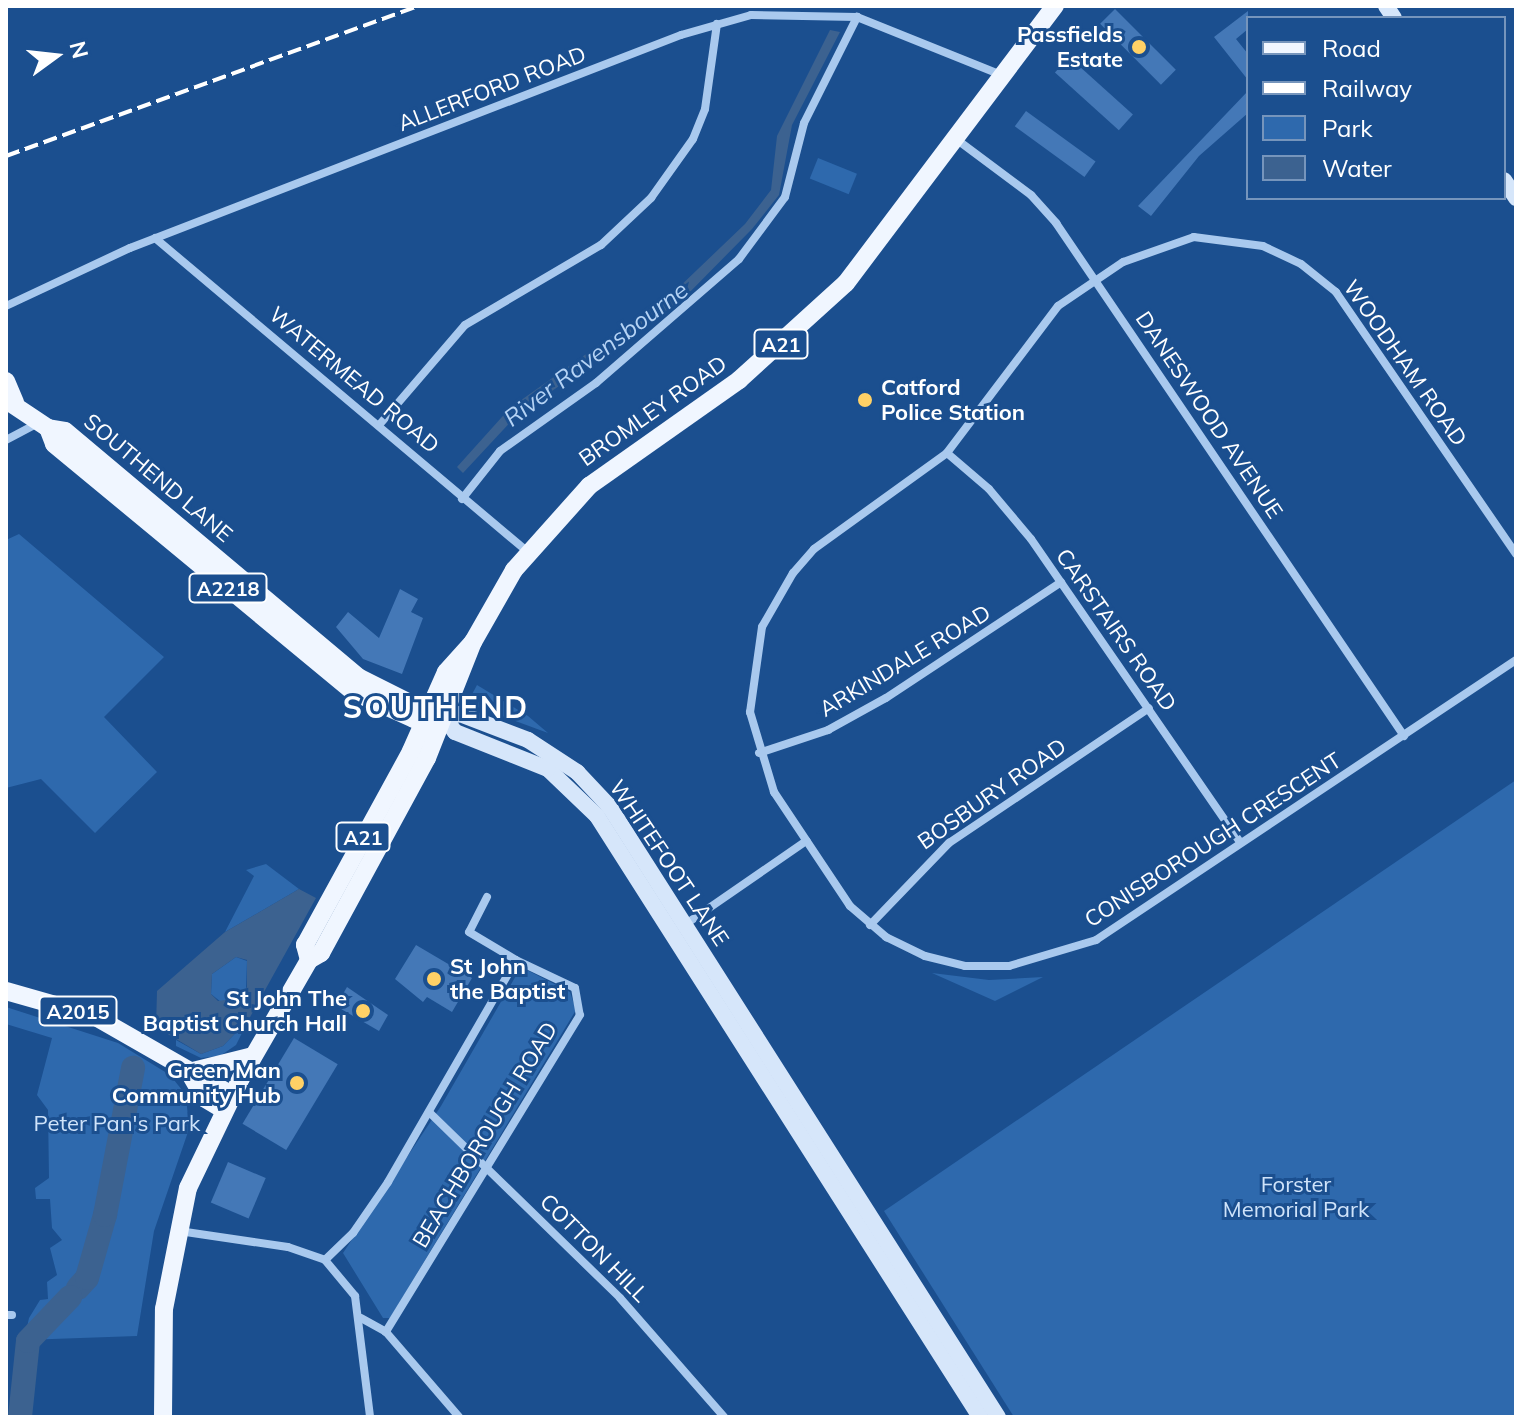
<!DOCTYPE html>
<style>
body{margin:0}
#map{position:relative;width:1522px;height:1423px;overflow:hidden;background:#1b4f8f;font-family:Mulish,sans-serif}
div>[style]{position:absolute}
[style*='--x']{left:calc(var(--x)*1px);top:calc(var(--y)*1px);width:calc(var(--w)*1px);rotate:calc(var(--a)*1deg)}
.green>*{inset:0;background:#2e69ad;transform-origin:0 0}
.water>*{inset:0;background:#3c6290}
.river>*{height:24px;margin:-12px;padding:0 12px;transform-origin:12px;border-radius:12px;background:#3c6290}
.building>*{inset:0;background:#4478b7;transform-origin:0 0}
.street>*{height:8px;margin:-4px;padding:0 4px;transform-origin:4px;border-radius:4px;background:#a9c9ee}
.secondary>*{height:16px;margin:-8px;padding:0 8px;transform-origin:8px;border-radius:8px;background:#d6e6fa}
.primary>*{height:18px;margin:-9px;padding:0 9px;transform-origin:9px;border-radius:9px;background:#f0f6ff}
.rail>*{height:4px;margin-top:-2px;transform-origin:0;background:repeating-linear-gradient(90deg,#fff 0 14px,transparent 0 20px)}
.dots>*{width:22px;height:22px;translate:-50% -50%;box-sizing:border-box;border:4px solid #1b4f8f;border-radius:50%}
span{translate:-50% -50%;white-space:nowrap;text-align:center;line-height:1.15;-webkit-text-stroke:6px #1b4f8f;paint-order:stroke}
.shield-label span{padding:2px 6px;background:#1b4f8f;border:2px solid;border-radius:6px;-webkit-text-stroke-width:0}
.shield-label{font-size:20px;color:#fff;font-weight:700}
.poi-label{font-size:22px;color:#fff;font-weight:700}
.right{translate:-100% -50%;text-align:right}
.left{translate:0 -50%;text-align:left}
.street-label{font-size:22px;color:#fff}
.park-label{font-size:22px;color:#cfe3fa}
.water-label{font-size:24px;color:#b5d3f5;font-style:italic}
.district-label{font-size:30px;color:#fff;font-weight:700;letter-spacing:2px}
.frame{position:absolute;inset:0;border:8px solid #fff;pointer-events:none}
.legend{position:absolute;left:1246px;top:16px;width:260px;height:184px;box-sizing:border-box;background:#1b4f8f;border:2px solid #7695bc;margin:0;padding:10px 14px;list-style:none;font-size:24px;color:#fff}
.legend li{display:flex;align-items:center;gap:16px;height:40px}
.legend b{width:40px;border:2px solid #7695bc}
.north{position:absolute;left:16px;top:16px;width:80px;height:80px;-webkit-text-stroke:6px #1b4f8f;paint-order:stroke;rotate:75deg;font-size:22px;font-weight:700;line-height:32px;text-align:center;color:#fff}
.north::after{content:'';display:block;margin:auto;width:28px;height:36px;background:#fff;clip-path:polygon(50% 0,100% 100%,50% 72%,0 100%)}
</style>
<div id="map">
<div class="green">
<div style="left:818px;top:158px;width:42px;height:22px;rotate:22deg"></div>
<div style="clip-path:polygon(19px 534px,164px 657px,104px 717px,157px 772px,95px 833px,41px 779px,6px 788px,6px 540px)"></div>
<div style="clip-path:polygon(477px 685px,528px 716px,548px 733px,475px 706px,470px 698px)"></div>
<div style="clip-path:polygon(1516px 780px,1516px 1417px,1014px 1417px,884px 1211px)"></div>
<div style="clip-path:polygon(266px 864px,299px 889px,225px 932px,254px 876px,246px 870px)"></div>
<div style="clip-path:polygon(236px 957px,247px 961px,246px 990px,221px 1002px,211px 994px,212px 974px)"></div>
<div style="clip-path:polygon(521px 967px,570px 992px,576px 1010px,390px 1318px,383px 1318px,343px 1253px,441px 1106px)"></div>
<div style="clip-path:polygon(932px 973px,989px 980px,1043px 977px,995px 1001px)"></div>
<div style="clip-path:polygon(6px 1007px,118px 1043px,170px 1075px,186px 1095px,189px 1129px,154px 1231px,137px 1336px,24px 1340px,29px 1318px,40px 1300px,48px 1299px,47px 1282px,57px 1275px,50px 1248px,62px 1240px,52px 1228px,50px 1199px,36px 1199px,35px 1188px,49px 1178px,48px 1110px,37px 1095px,52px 1038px,6px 1024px)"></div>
<div style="clip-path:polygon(249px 1019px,236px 1045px,220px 1056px,201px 1058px,176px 1046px,176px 1040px,201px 1054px,223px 1046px)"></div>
</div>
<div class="water">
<div style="clip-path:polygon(830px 30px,840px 32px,792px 125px,779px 195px,752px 229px,683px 299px,515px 417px,463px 473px,457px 467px,510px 408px,675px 291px,745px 224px,771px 190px,777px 136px)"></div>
<div style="clip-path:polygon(evenodd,299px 889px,316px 898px,249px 1019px,223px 1046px,201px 1054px,156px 1027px,157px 991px,225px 932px,299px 889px,236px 957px,247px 960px,247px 987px,239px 998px,218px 1001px,211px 994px,212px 974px,236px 957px)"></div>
</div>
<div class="river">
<div style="--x:78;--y:1288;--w:13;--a:-48"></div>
<div style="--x:87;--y:1278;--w:66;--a:-74.1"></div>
<div style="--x:105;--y:1215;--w:150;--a:-79.2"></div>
<div style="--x:20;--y:1417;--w:76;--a:-84"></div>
<div style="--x:28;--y:1341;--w:61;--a:-46.3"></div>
</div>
<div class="building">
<div style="left:1115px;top:9px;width:86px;height:21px;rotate:45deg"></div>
<div style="clip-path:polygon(1248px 11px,1248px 29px,1236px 39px,1248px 54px,1248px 80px,1214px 37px)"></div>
<div style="left:1069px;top:57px;width:86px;height:21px;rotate:42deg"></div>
<div style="clip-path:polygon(1248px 91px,1248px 113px,1199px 156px,1151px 216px,1138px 206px)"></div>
<div style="left:1026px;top:111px;width:86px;height:19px;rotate:36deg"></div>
<div style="clip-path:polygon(400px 589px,418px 599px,411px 612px,423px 618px,402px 674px,363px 659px,336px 627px,348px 612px,379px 638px)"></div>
<div style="clip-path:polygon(416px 945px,472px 978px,452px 1012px,427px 997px,423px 1002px,395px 979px)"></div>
<div style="clip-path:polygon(347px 987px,388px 1015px,379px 1031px,336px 1006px)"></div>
<div style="left:294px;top:1038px;width:51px;height:100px;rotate:31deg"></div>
<div style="left:228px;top:1162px;width:41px;height:44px;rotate:23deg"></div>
</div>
<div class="street">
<div style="--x:956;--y:139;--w:94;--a:36.7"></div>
<div style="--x:1031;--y:195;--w:38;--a:48"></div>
<div style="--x:1056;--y:223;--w:620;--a:55.85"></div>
<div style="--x:155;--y:238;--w:486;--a:40.1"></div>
<div style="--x:6;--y:306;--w:137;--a:-25.1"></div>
<div style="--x:130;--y:248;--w:591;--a:-21.14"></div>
<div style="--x:681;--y:35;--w:73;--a:-15.9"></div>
<div style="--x:751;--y:15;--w:106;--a:1.1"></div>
<div style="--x:857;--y:17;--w:155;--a:21.9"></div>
<div style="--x:380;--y:424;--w:130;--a:-49.4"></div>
<div style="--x:465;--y:325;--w:158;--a:-30.5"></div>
<div style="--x:601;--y:245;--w:69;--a:-43.2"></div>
<div style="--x:651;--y:198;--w:72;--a:-54.6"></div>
<div style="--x:693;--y:139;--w:32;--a:-68"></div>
<div style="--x:705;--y:109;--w:86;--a:-82"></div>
<div style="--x:6;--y:440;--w:38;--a:-28"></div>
<div style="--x:947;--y:453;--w:55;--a:40.6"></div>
<div style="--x:989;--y:489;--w:65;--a:50"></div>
<div style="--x:1031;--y:539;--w:368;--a:55.4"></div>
<div style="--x:462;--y:499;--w:61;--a:-51.6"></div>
<div style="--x:500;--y:451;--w:118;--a:-35.3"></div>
<div style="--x:596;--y:383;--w:189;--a:-40.9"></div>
<div style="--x:739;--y:259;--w:77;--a:-53.4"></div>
<div style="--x:785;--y:197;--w:76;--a:-75.6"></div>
<div style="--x:804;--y:123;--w:119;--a:-63.4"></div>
<div style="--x:1516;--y:554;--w:318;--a:-124.5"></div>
<div style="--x:1336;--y:292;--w:45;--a:-141.3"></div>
<div style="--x:1301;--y:264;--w:42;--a:-154.7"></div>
<div style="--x:1263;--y:246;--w:70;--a:-172.6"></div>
<div style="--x:1194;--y:237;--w:75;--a:160.6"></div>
<div style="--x:1123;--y:262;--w:78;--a:145.9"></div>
<div style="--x:1058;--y:306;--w:184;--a:127.1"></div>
<div style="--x:947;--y:453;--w:164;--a:144.2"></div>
<div style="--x:814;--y:549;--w:32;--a:131"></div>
<div style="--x:793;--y:573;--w:62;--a:119.9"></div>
<div style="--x:762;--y:627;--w:86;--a:98"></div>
<div style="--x:750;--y:712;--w:84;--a:73.3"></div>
<div style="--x:774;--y:792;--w:137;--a:56.3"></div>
<div style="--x:850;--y:906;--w:48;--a:40.7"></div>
<div style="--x:886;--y:937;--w:43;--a:26"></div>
<div style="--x:925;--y:956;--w:41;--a:14"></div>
<div style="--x:965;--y:966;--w:44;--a:0"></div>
<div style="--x:1009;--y:966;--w:91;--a:-16.6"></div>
<div style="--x:1096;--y:940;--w:505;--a:-33.69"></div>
<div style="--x:759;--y:753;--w:73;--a:-18.4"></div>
<div style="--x:828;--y:730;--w:66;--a:-28.9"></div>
<div style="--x:886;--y:698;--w:210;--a:-33.5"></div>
<div style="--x:487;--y:897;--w:39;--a:117"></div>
<div style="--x:469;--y:932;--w:55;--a:30.8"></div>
<div style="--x:870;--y:925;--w:114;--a:-46.1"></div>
<div style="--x:949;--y:843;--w:241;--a:-34"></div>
<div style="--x:683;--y:926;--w:150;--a:-34.6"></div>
<div style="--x:430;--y:1113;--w:265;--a:44.2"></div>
<div style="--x:620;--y:1298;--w:158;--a:48.8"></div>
<div style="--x:179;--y:1231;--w:110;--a:8.4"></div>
<div style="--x:288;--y:1247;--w:39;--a:19"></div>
<div style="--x:325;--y:1260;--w:47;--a:50.2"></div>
<div style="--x:355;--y:1296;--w:122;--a:82.9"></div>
<div style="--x:325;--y:1260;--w:39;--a:-44"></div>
<div style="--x:353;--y:1233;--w:62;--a:-55.5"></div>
<div style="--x:388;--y:1182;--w:256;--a:-60"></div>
<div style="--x:516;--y:960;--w:65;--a:25.4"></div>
<div style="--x:575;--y:988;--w:27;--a:80"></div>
<div style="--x:580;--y:1015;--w:372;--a:121.5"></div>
<div style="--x:6;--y:1315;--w:6;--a:0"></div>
<div style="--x:361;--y:1318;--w:29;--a:29"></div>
<div style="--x:386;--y:1332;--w:112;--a:49.3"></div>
</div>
<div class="secondary">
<div style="--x:1386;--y:6;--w:14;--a:56"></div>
<div style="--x:1504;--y:180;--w:22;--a:56"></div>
<div style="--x:980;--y:1417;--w:713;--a:-122.51"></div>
<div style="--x:597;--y:816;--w:68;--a:-136.2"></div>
<div style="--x:548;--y:769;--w:100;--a:-158.3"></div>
<div style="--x:455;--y:732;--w:17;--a:-126"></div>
<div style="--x:445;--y:718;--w:16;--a:-15"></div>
<div style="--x:460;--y:714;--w:73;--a:20.9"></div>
<div style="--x:528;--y:740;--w:59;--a:33.1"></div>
<div style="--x:577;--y:772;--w:47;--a:46.7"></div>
<div style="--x:609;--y:806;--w:724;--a:57.52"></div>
</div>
<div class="primary">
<div style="--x:6;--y:381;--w:23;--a:67"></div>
<div style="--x:6;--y:400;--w:50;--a:33.7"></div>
<div style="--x:48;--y:428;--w:17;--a:69"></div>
<div style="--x:54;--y:444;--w:389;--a:39.6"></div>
<div style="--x:354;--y:692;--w:66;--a:24.2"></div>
<div style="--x:414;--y:719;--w:13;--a:-27"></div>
<div style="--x:48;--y:428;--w:17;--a:10"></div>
<div style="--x:65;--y:431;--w:383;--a:40"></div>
<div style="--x:358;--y:677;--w:87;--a:26.6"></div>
<div style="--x:309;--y:960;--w:16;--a:-105"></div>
<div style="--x:305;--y:945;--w:221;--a:-61.3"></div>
<div style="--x:411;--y:751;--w:86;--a:-66.1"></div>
<div style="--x:446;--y:672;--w:40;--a:-48"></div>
<div style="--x:6;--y:991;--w:91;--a:15.9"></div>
<div style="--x:94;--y:1016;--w:159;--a:29.8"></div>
<div style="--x:189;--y:1072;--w:66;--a:-14"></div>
<div style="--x:189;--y:1072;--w:30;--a:60"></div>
<div style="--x:204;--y:1098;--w:23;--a:31"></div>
<div style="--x:163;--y:1417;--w:108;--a:-89.5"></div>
<div style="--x:164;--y:1309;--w:123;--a:-78.8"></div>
<div style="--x:188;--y:1188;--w:122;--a:-64.3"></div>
<div style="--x:241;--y:1078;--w:136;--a:-60"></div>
<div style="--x:309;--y:960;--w:14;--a:-30"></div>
<div style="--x:321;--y:953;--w:222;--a:-61.5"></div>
<div style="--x:427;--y:758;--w:125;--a:-68.4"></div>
<div style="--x:473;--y:642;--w:83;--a:-60.3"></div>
<div style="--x:514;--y:570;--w:113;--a:-48.2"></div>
<div style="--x:589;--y:486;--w:184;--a:-35.2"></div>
<div style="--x:739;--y:380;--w:144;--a:-42.2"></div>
<div style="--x:846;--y:283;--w:347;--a:-53"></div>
</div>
<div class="rail">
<div style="--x:6;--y:156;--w:439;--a:-20"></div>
</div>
<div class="dots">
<div style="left:1139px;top:47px;background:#ffd166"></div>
<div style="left:865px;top:400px;background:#ffd166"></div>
<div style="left:434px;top:979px;background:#ffd166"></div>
<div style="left:363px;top:1011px;background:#ffd166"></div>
<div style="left:297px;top:1083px;background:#ffd166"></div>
</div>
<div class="shield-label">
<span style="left:781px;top:344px">A21</span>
<span style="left:228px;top:588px">A2218</span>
<span style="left:363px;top:837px">A21</span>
<span style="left:78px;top:1011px">A2015</span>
</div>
<div class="poi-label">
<span class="right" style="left:1123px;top:47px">Passfields<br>Estate</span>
<span class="left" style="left:881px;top:400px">Catford<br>Police Station</span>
<span class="left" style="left:450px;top:979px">St John<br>the Baptist</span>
<span class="right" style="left:347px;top:1011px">St John The<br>Baptist Church Hall</span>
<span class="right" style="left:281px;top:1083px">Green Man<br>Community Hub</span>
</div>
<div class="street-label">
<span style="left:492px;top:89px;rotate:-21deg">ALLERFORD ROAD</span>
<span style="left:1405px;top:363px;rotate:55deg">WOODHAM ROAD</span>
<span style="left:354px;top:380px;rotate:40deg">WATERMEAD ROAD</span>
<span style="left:653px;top:411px;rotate:-35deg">BROMLEY ROAD</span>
<span style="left:1209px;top:415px;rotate:56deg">DANESWOOD AVENUE</span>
<span style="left:158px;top:478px;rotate:40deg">SOUTHEND LANE</span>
<span style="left:1116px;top:630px;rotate:55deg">CARSTAIRS ROAD</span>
<span style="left:905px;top:661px;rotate:-31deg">ARKINDALE ROAD</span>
<span style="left:992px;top:794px;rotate:-35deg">BOSBURY ROAD</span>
<span style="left:1213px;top:840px;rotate:-33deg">CONISBOROUGH CRESCENT</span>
<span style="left:669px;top:863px;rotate:56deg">WHITEFOOT LANE</span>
<span style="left:485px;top:1135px;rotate:-59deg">BEACHBOROUGH ROAD</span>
<span style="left:594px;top:1248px;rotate:45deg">COTTON HILL</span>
</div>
<div class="park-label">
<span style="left:117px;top:1124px">Peter Pan's Park</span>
<span style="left:1296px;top:1197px">Forster<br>Memorial Park</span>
</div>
<div class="water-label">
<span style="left:596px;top:354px;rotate:-37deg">River Ravensbourne</span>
</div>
<div class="district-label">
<span style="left:436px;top:707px">SOUTHEND</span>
</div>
<div class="frame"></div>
<ul class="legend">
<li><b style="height:10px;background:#f0f6ff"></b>Road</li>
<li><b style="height:10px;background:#fff"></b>Railway</li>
<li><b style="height:22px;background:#2e69ad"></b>Park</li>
<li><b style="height:22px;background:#3c6290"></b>Water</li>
</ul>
<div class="north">N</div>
</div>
